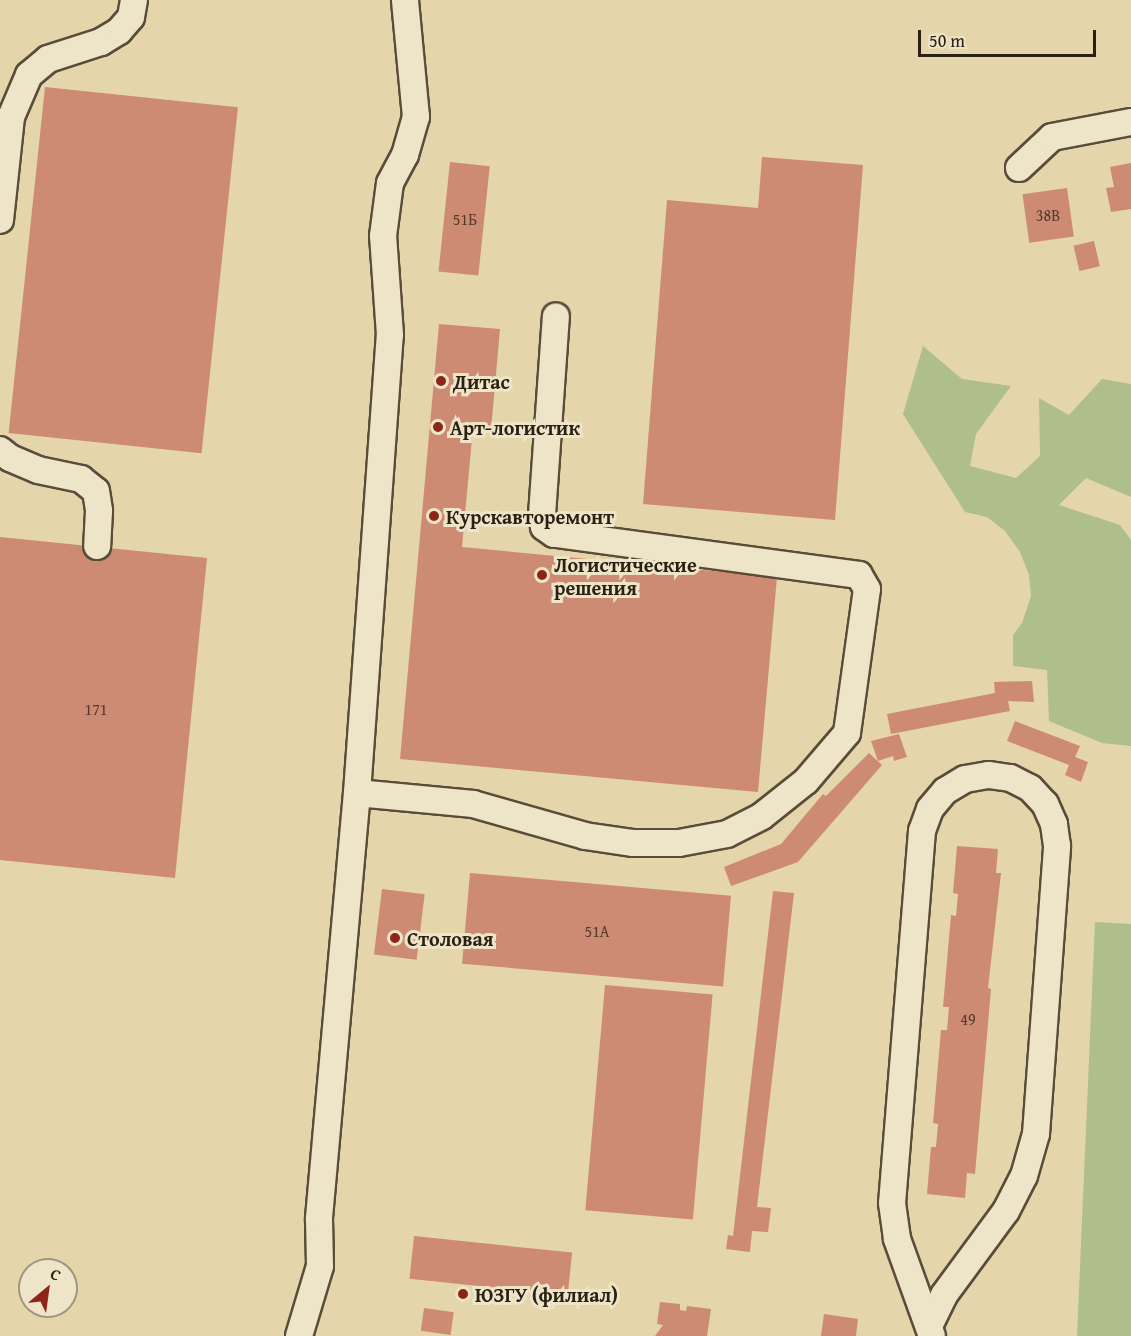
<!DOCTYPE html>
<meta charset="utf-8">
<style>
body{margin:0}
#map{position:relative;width:1131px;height:1336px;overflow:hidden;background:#e5d5ab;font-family:"Gentium Book Plus",serif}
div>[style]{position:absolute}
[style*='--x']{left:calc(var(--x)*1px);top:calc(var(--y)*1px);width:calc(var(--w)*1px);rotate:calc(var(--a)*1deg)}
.green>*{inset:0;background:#afbe8d}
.building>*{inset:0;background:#cd8b74;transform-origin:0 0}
.roads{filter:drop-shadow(2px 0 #594d39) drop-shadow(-2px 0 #594d39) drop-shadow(0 2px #594d39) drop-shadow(0 -2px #594d39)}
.minor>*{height:26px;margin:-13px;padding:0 13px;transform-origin:13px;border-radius:13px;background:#eee4c8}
.dots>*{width:16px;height:16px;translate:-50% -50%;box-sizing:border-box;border:3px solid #eee4c8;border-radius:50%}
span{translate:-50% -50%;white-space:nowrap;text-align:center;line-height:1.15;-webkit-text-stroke:6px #eee4c8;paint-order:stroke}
.number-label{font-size:16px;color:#533b2b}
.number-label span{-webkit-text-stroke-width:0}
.poi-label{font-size:20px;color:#2a2013;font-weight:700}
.left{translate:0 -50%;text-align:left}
.north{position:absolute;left:18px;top:1258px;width:60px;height:60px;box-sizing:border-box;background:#eee4c8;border:2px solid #a09680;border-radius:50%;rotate:29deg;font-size:16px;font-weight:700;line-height:24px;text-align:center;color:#2a2013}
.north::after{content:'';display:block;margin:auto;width:21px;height:27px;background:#8f2418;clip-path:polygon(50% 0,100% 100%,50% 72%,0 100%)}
.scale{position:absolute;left:918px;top:30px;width:178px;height:27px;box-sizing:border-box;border:3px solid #2a2013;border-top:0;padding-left:8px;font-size:18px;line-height:21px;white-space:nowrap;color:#2a2013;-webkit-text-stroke:4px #eee4c8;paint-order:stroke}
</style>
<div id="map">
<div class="green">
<div style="clip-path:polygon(923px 346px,962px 379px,1011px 386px,976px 434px,970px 466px,1016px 478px,1040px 456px,1039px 398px,1069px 415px,1102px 379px,1131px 384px,1131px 497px,1086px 478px,1059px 505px,1120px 525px,1131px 540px,1131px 746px,1102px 743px,1049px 721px,1047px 670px,1013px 666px,1013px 635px,1022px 623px,1031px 596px,1029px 575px,1020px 552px,1005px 531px,987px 517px,965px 512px,903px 414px)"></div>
<div style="clip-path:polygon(1095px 922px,1131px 924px,1131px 1336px,1077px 1336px)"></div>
</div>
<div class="building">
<div style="left:45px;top:87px;width:194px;height:348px;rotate:6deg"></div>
<div style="clip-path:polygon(762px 157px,863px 165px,835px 520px,643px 504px,667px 200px,758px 208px)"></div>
<div style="left:450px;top:162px;width:40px;height:110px;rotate:6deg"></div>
<div style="clip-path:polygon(1131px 163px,1131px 209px,1111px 212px,1106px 188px,1114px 187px,1110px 167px)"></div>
<div style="left:1067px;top:188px;width:49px;height:45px;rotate:82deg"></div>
<div style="left:1094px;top:241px;width:26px;height:21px;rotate:77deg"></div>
<div style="clip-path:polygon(439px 324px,500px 329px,491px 430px,473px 428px,462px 547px,777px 577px,758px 792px,400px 759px)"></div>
<div style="clip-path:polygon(0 537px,207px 558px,175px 878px,0 860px)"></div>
<div style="clip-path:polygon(1032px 681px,1034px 702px,1008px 701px,1010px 711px,891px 734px,887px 714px,995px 693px,994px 682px)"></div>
<div style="clip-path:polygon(1015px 721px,1080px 746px,1075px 757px,1088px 762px,1081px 782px,1065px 775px,1069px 765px,1007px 741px)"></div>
<div style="clip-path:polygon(899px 734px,907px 757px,894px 761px,893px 756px,878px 761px,871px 741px)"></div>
<div style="clip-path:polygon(869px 753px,882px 765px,798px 862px,731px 886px,724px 867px,781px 844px,823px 794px,826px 796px)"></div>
<div style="clip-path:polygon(957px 846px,998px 849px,996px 873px,1001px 873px,988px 988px,991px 989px,975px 1174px,967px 1173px,965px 1198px,927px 1194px,931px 1147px,936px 1147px,938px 1124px,933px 1123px,941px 1030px,947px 1030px,949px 1007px,943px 1007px,951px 915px,956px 916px,958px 894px,953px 893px)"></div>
<div style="left:470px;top:873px;width:262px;height:91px;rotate:5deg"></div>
<div style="left:382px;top:889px;width:43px;height:66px;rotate:7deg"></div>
<div style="clip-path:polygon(773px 891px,794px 893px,757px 1207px,771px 1208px,768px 1232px,752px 1231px,750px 1252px,726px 1249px,728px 1235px,733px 1236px)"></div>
<div style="left:605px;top:985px;width:108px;height:226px;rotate:5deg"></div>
<div style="left:414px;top:1236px;width:159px;height:43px;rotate:6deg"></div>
<div style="clip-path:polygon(660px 1302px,680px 1304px,680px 1310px,686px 1311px,687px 1306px,711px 1309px,707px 1336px,655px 1336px,663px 1325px,657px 1324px)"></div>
<div style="left:424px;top:1308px;width:30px;height:23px;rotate:8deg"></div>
<div style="clip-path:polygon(824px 1314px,858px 1319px,856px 1336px,821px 1336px)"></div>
</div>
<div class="roads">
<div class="minor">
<div style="--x:1019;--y:168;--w:45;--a:-43.2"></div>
<div style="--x:1052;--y:137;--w:80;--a:-10.8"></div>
<div style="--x:0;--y:220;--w:104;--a:-83.9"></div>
<div style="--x:11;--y:117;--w:46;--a:-66.8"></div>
<div style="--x:29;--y:75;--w:25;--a:-40"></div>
<div style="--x:48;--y:59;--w:56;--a:-17.8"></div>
<div style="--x:101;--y:42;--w:21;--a:-31"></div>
<div style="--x:119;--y:31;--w:18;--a:-49"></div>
<div style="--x:131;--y:17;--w:17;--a:-80"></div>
<div style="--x:0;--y:450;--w:13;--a:39"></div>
<div style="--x:10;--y:458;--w:30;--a:23"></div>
<div style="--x:38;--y:470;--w:44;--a:11.8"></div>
<div style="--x:81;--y:479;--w:19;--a:39"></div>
<div style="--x:96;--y:491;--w:20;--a:81"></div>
<div style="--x:99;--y:511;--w:35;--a:93"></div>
<div style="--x:357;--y:793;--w:459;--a:-85.9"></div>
<div style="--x:390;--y:335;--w:99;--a:-94"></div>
<div style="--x:383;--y:236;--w:53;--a:-82.5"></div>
<div style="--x:390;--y:183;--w:32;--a:-62"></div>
<div style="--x:405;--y:155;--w:40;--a:-74"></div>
<div style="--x:416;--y:117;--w:118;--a:-95.4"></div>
<div style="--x:929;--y:1326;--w:34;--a:-64"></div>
<div style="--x:944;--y:1295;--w:104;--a:-53.6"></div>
<div style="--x:1006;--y:1211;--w:39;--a:-63"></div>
<div style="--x:1024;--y:1176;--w:44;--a:-74.1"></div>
<div style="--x:1036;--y:1134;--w:289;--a:-85.8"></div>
<div style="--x:1057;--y:846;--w:22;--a:-98"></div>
<div style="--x:1054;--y:824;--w:22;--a:-114"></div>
<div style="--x:1045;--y:804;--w:22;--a:-133"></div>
<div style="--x:1030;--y:788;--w:22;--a:-153"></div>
<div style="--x:1010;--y:778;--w:22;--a:-172"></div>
<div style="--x:988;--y:775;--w:23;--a:170"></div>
<div style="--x:965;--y:779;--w:23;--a:149"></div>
<div style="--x:945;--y:791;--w:23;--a:130"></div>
<div style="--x:930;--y:809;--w:23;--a:110"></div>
<div style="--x:922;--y:831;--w:373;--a:94.6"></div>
<div style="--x:892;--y:1203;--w:36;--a:82"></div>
<div style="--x:897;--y:1239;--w:103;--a:70.2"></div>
<div style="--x:299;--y:1336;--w:73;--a:-73.3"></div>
<div style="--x:320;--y:1266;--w:48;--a:-91.2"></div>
<div style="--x:319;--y:1218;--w:427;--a:-84.9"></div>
<div style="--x:357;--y:793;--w:117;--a:5.4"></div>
<div style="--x:473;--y:804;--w:116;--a:15.9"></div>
<div style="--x:585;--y:836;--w:49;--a:8.3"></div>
<div style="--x:633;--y:843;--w:46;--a:0"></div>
<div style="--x:679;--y:843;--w:49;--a:-10.6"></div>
<div style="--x:727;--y:834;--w:39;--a:-27"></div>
<div style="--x:762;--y:816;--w:56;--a:-38.5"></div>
<div style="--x:806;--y:781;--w:63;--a:-49.5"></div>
<div style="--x:847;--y:733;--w:145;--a:-82.1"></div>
<div style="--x:867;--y:589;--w:16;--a:-120"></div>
<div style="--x:859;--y:575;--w:308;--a:-172.3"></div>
<div style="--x:554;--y:534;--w:12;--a:-145"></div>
<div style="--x:544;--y:527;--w:12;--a:-99"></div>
<div style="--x:542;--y:515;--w:199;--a:-86"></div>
</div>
</div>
<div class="dots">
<div style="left:441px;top:381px;background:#8f2418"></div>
<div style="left:438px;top:427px;background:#8f2418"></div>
<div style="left:434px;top:516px;background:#8f2418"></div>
<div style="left:542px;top:575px;background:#8f2418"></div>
<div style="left:395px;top:938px;background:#8f2418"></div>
<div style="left:463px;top:1294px;background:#8f2418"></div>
</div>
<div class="number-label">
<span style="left:1048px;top:215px">38В</span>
<span style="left:465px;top:219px">51Б</span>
<span style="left:96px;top:709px">171</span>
<span style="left:597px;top:931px">51А</span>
<span style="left:968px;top:1019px">49</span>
</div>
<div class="poi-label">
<span class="left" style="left:453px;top:381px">Дитас</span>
<span class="left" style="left:450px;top:427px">Арт-логистик</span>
<span class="left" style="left:446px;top:516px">Курскавторемонт</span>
<span class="left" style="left:554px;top:576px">Логистические<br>решения</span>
<span class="left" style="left:407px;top:938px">Столовая</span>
<span class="left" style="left:475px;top:1294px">ЮЗГУ (филиал)</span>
</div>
<div class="north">С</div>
<div class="scale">50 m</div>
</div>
